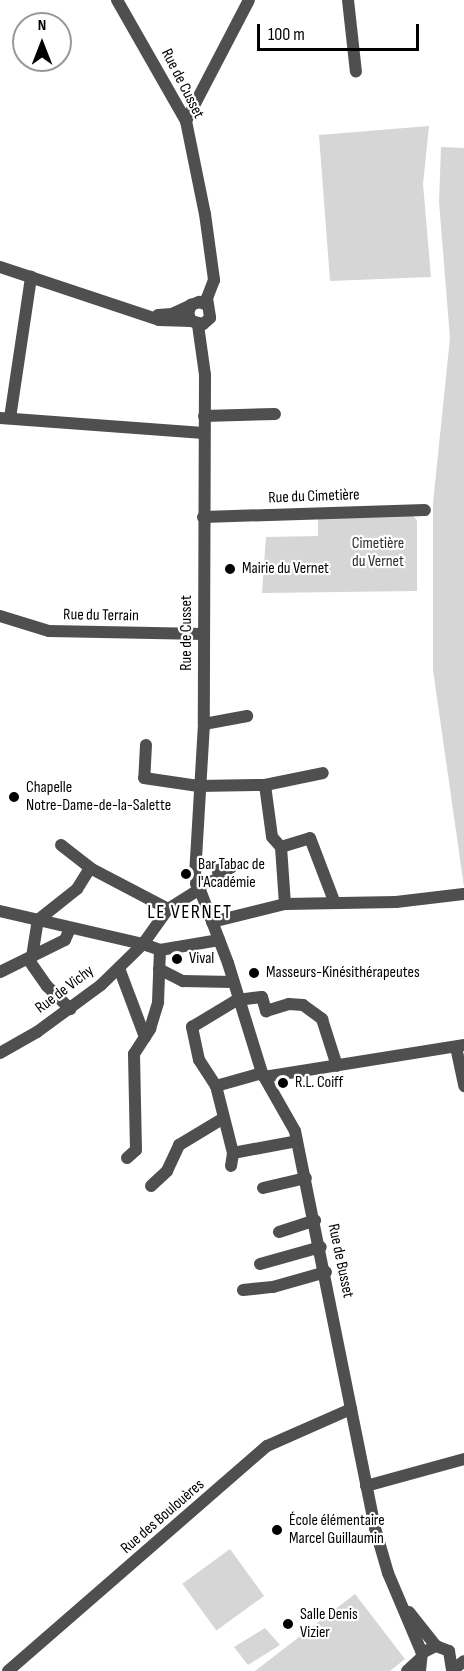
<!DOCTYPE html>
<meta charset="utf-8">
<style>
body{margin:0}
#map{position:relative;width:464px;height:1671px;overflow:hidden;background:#fff;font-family:"Sofia Sans Condensed",sans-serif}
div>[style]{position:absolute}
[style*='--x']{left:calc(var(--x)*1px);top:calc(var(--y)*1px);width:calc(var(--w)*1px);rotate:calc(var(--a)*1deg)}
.green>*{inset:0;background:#d6d6d6;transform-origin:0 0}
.minor>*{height:12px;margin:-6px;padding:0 6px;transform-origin:6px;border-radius:6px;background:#4f4f4f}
.tertiary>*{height:12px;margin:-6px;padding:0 6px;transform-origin:6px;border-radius:6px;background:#4f4f4f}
.dots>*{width:16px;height:16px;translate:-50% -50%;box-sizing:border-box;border:3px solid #fff;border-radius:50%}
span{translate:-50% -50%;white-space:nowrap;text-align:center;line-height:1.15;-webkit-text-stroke:4.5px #fff;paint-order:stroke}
.street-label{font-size:16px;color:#000}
.park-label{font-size:16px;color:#2d2d2d}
.poi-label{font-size:16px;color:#000}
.left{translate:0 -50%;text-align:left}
.quarter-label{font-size:20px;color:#000;letter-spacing:1.5px}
.north{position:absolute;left:12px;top:12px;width:60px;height:60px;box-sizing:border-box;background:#fff;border:2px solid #999;border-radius:50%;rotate:0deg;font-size:16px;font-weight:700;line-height:24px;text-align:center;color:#000}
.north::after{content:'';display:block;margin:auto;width:21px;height:27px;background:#000;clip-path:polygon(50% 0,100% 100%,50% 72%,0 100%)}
.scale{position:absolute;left:257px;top:24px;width:162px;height:27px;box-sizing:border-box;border:3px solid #000;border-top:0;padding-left:8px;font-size:18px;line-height:21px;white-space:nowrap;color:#000;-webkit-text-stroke:4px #fff;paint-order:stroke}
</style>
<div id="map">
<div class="green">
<div style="clip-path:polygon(429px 126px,423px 184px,431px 277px,330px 281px,319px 135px)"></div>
<div style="clip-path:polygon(441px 147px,464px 148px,464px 887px,433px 670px,433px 503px,450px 338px,439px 202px)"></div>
<div style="clip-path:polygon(413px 515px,417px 521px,417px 591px,262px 593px,266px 537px,318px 536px,318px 516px)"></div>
<div style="left:230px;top:1549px;width:58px;height:59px;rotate:54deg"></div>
<div style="clip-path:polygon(355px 1594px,405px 1659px,390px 1671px,255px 1671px)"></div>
<div style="clip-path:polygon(265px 1628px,280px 1645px,248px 1665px,234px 1647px)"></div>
</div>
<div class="minor">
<div style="--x:348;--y:0;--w:72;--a:83.7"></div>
<div style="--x:186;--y:121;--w:136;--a:-62.5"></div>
<div style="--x:0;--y:267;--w:168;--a:18.4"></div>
<div style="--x:159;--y:320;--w:32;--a:2"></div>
<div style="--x:158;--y:315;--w:14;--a:-4"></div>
<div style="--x:172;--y:314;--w:21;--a:-25"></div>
<div style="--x:204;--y:416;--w:71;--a:-1.6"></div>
<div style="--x:0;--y:418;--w:204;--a:4.2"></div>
<div style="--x:10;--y:418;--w:143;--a:-81.5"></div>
<div style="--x:203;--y:517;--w:222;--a:-1.8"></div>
<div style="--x:0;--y:616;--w:51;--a:17"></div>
<div style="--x:49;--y:631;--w:155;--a:1.1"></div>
<div style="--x:204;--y:724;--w:44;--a:-10.5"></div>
<div style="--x:146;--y:745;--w:33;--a:93"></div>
<div style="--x:144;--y:778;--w:55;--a:8.4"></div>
<div style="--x:198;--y:786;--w:67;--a:-0.9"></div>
<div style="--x:265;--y:785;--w:52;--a:82.3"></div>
<div style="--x:272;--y:837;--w:13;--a:48"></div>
<div style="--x:281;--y:847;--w:57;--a:86"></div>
<div style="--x:265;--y:785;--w:59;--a:-11.7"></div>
<div style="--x:61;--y:845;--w:37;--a:38"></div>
<div style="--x:90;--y:868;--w:88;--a:27.7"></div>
<div style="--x:281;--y:847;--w:30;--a:-17"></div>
<div style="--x:310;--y:838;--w:67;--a:69.1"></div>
<div style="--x:196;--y:884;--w:23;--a:-10"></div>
<div style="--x:219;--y:880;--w:10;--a:-96"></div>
<div style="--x:218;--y:870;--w:13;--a:-9"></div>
<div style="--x:0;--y:911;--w:147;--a:13"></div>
<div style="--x:212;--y:922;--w:75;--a:-13.9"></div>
<div style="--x:285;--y:904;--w:111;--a:-1"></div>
<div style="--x:396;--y:902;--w:68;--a:-6.7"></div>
<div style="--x:32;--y:957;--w:37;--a:-81"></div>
<div style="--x:38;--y:920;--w:50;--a:-38.5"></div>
<div style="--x:77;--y:889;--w:25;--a:-58"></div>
<div style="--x:28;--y:959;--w:33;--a:55"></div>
<div style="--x:47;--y:986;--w:33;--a:45"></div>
<div style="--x:119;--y:968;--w:74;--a:69.4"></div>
<div style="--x:159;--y:969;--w:27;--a:27"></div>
<div style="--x:183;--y:981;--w:49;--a:1.2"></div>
<div style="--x:0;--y:972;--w:72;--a:-26.2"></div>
<div style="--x:65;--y:940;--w:13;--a:-67"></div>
<div style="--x:456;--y:1047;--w:40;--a:78"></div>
<div style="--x:264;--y:1077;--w:203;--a:-9.1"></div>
<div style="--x:216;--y:1086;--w:48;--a:-15.8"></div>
<div style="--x:233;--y:1153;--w:65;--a:-10.6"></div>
<div style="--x:127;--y:1158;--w:12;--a:-42"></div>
<div style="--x:136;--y:1150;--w:96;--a:-91.2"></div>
<div style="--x:134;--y:1054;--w:30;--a:-57"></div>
<div style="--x:150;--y:1029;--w:28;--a:-73"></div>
<div style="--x:158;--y:1002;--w:52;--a:-87.8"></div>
<div style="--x:231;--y:1166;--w:13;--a:-81"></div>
<div style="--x:233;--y:1153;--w:69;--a:-104.2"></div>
<div style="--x:216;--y:1086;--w:31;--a:-123"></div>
<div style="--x:199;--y:1060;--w:34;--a:-102"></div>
<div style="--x:192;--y:1027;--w:52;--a:-31"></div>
<div style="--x:237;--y:1000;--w:25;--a:-7"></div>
<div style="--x:262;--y:997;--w:15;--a:74"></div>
<div style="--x:266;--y:1011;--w:24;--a:-17"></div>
<div style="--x:289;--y:1004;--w:14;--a:4"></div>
<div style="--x:303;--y:1005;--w:24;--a:36"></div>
<div style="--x:322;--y:1019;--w:49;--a:72.3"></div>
<div style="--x:151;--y:1186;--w:22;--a:-43"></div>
<div style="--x:167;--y:1171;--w:29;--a:-65"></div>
<div style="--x:179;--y:1145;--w:52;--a:-31"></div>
<div style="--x:263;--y:1188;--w:44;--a:-13.1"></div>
<div style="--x:279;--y:1232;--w:38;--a:-18"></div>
<div style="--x:260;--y:1264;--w:63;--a:-15.6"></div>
<div style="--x:243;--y:1290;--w:30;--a:-6"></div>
<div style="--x:273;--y:1287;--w:55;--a:-15.8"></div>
<div style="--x:366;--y:1486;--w:102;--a:-15.4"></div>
<div style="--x:453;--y:1670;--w:14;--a:-39"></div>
<div style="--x:8;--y:1671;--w:343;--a:-41"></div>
<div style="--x:267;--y:1446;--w:92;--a:-23.8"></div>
<div style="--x:407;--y:1671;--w:16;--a:-43"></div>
</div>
<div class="tertiary">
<div style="--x:117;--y:0;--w:139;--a:60.3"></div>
<div style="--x:186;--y:121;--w:95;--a:78.5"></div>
<div style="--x:205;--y:214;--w:67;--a:82.2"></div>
<div style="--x:214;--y:280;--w:19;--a:111"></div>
<div style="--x:207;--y:298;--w:20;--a:81"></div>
<div style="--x:210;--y:318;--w:9;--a:139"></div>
<div style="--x:203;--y:324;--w:12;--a:-166"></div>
<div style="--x:191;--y:321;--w:9;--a:-111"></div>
<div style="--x:188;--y:313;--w:9;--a:-69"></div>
<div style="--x:191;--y:305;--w:9;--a:-21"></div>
<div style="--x:199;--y:302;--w:9;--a:18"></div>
<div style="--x:198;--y:325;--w:50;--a:82"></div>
<div style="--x:205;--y:375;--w:349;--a:90.2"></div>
<div style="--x:204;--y:724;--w:153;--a:93.4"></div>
<div style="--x:195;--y:877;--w:92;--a:69"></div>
<div style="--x:228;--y:963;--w:115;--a:72.8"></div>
<div style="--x:262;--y:1073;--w:67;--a:60.4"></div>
<div style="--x:295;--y:1131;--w:405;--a:78.6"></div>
<div style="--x:375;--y:1528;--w:47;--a:73.9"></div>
<div style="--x:388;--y:1573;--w:87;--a:67"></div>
<div style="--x:143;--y:944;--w:18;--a:19"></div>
<div style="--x:160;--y:950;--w:60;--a:-9.6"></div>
<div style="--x:0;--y:1053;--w:43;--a:-29.6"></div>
<div style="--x:37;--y:1032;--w:79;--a:-36.3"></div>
<div style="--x:101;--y:985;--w:59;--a:-44.3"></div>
<div style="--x:143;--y:944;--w:43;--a:-54.5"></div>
<div style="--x:168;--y:909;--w:36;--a:-32"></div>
<div style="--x:409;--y:1612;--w:43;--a:51.5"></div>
<div style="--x:420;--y:1671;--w:18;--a:-84"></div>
<div style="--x:422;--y:1653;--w:16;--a:-27"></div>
<div style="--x:436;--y:1646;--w:14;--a:21"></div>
<div style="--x:449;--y:1651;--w:20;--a:81"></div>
</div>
<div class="dots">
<div style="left:230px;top:569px;background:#000"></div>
<div style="left:14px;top:797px;background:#000"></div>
<div style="left:186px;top:874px;background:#000"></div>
<div style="left:177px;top:959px;background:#000"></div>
<div style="left:254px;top:973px;background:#000"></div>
<div style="left:283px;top:1083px;background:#000"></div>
<div style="left:277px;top:1530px;background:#000"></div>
<div style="left:288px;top:1624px;background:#000"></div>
</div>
<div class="street-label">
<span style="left:182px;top:84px;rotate:63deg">Rue de Cusset</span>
<span style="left:314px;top:497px;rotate:-2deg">Rue du Cimetière</span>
<span style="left:101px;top:616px;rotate:1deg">Rue du Terrain</span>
<span style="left:187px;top:633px;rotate:-90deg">Rue de Cusset</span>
<span style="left:65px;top:990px;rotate:-37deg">Rue de Vichy</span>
<span style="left:340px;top:1261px;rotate:78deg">Rue de Busset</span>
<span style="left:163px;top:1517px;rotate:-41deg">Rue des Boulouères</span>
</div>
<div class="park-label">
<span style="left:378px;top:553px">Cimetière<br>du Vernet</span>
</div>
<div class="poi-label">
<span class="left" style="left:242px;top:569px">Mairie du Vernet</span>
<span class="left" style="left:26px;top:797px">Chapelle<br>Notre-Dame-de-la-Salette</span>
<span class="left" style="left:198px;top:874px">Bar Tabac de<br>l'Académie</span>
<span class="left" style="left:189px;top:959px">Vival</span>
<span class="left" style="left:266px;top:973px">Masseurs-Kinésithérapeutes</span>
<span class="left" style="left:295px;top:1083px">R.L. Coiff</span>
<span class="left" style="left:289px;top:1530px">École élémentaire<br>Marcel Guillaumin</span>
<span class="left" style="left:300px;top:1624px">Salle Denis<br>Vizier</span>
</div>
<div class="quarter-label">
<span style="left:190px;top:912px">LE VERNET</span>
</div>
<div class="north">N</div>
<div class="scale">100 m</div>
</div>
